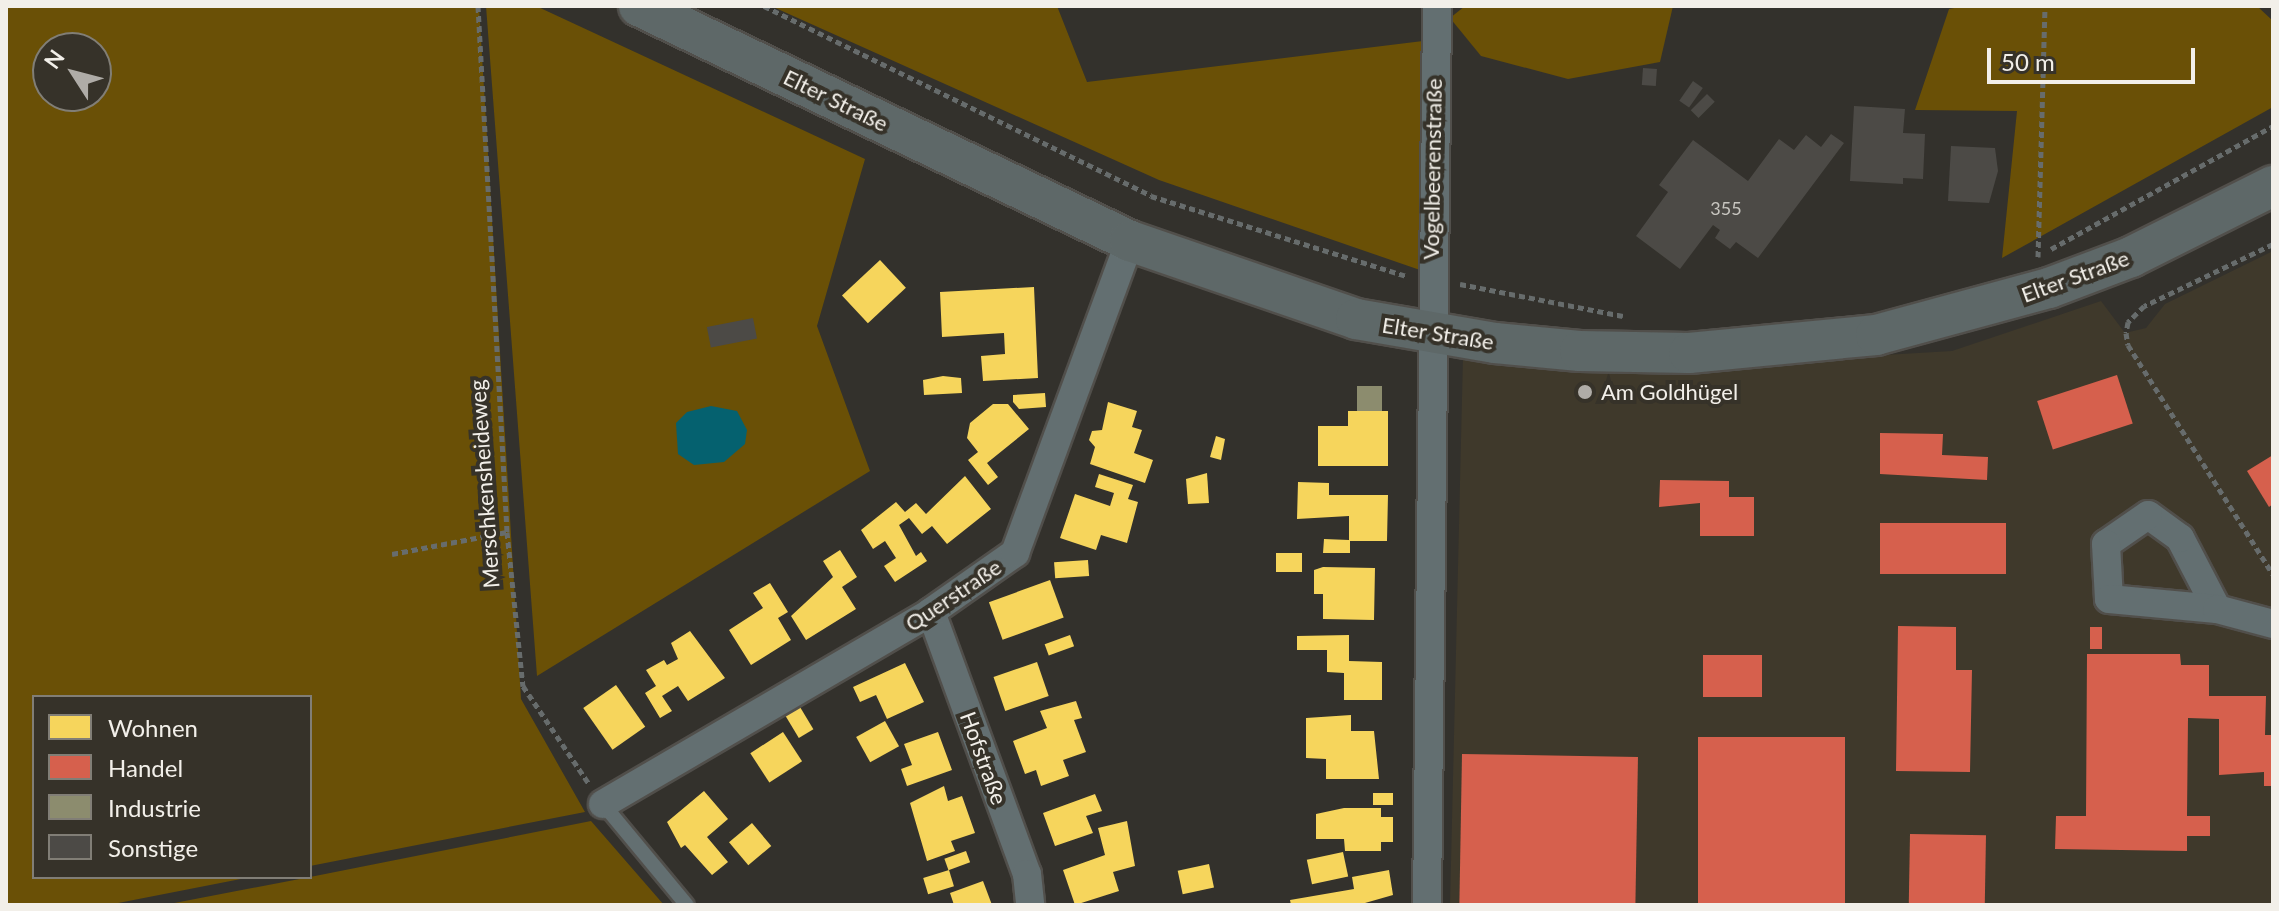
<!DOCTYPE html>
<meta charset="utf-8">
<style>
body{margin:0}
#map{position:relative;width:2279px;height:911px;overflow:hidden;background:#33312c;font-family:Lato,sans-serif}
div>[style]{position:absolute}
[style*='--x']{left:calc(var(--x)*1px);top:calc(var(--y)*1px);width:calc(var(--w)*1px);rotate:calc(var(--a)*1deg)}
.built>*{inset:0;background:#3f392b}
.green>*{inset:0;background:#6a5006}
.water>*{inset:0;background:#05616f}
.homes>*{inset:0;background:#f6d55c;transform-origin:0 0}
.shops>*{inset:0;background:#d6604d;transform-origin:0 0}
.industry>*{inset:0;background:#8c8c6e;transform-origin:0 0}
.building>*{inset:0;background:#4c4a46;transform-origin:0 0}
.path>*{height:5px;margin-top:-2.5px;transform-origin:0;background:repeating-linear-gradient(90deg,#676c6c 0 6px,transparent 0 10px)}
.roads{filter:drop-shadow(2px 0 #514f4b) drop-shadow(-2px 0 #514f4b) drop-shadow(0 2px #514f4b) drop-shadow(0 -2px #514f4b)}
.service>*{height:14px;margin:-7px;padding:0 7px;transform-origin:7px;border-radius:7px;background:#636f71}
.minor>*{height:28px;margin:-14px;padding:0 14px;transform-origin:14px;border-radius:14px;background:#636f71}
.secondary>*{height:40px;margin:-20px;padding:0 20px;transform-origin:20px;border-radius:20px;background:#5e6868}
.dots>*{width:22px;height:22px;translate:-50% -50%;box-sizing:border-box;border:4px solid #363229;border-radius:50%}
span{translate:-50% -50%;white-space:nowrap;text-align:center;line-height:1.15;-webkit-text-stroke:8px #363229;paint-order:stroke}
.number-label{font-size:18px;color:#c8c6c0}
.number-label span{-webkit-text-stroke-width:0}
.street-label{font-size:22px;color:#f2efe9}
.poi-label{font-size:22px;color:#f2efe9}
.left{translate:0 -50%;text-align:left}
.frame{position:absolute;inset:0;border:8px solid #f2efe9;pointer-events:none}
.legend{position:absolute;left:32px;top:695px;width:280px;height:184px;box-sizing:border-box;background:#363229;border:2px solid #817e76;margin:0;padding:10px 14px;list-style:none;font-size:24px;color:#f2efe9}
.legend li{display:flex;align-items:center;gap:16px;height:40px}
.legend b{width:40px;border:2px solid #817e76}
.north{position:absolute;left:32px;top:32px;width:80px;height:80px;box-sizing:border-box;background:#363229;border:2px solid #817e76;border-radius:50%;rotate:306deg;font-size:22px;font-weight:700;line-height:32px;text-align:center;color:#f2efe9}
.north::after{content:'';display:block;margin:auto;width:28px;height:36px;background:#afaca7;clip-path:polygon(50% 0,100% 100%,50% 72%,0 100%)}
.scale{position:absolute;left:1987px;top:48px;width:208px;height:36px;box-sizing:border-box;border:4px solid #f2efe9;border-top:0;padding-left:10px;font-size:24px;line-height:28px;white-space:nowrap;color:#f2efe9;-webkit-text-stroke:6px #363229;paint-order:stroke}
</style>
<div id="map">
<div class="built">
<div style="clip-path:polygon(2273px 251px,2273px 905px,1450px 905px,1463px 356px,1695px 366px,1952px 351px,2101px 301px,2125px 333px,2146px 328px,2165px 304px)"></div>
</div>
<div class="green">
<div style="clip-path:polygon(evenodd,6px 6px,479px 6px,521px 699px,585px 812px,310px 866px,310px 697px,34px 697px,34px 877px,251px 877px,108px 905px,6px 905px,6px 6px,96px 48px,96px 96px,48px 96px,48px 48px,96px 48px)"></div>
<div style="clip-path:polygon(486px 6px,536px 6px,865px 159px,817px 326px,870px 471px,537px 676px)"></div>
<div style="clip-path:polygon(771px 6px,1057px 6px,1087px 82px,1423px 41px,1420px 270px,1159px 180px)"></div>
<div style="clip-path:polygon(1465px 6px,1673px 6px,1660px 62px,1568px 79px,1481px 56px,1450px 18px)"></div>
<div style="clip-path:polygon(1965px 6px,2257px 6px,2273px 21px,2273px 107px,2002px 258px,2017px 111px,1915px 110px,1949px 9px)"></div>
<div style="clip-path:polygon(591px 821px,664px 905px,164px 905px,310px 877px)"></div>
</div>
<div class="water">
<div style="clip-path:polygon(711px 406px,737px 411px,747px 430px,745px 444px,724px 462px,694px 465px,678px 454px,676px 423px,687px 412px)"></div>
</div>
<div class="homes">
<div style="left:880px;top:260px;width:38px;height:52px;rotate:47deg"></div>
<div style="clip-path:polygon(1034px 287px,1038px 378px,983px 381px,981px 356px,1005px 354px,1004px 333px,942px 337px,940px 292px)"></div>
<div style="clip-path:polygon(943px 376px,961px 378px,962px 393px,924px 395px,923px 380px)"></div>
<div style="clip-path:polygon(1045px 393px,1046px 407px,1019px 409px,1013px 402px,1013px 395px)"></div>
<div style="clip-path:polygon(1108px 402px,1137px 411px,1132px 427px,1142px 430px,1134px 453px,1153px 460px,1145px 483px,1090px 464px,1095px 447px,1089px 440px,1092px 431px,1102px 430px)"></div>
<div style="clip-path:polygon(993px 404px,1008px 404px,1029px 429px,987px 463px,998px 477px,988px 485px,968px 460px,978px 452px,967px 438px,970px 423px)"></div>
<div style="clip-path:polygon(1348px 411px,1388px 411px,1388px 466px,1318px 466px,1318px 426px,1348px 426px)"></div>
<div style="clip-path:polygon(1216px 436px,1225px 439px,1221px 460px,1210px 457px)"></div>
<div style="clip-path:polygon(1207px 473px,1209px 503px,1188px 504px,1186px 479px)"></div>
<div style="clip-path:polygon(1099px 474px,1133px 485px,1128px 499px,1138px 502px,1127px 543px,1101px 535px,1096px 550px,1060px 538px,1075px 494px,1110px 506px,1114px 493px,1095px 487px)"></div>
<div style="clip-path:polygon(965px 476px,991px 509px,947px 544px,932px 526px,922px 534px,909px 518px,899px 525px,916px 556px,921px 552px,927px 561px,895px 582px,884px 566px,896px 558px,885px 541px,873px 549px,861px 530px,896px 502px,905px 512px,916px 503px,926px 514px)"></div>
<div style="clip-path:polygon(1298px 482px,1329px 483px,1329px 495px,1388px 495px,1387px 541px,1350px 541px,1350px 553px,1323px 553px,1324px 539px,1349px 540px,1349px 516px,1297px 519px)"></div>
<div style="clip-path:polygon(840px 550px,857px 577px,842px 587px,856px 609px,806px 640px,791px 616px,833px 577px,823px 561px)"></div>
<div style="left:1276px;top:553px;width:26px;height:19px"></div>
<div style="left:1088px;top:560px;width:16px;height:34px;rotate:86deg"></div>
<div style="clip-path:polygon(1323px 567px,1375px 568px,1374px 620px,1323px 619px,1323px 594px,1314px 594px,1314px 570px)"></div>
<div style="left:1050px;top:580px;width:40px;height:65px;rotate:70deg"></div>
<div style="clip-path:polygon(770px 583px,788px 612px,778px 618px,791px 640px,751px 665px,729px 630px,763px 608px,753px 593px)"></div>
<div style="clip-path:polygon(690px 631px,725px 678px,688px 701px,678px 686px,662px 696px,672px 711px,660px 718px,645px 693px,656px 686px,646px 670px,664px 660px,667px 665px,678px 659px,671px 643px)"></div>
<div style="left:1070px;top:635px;width:12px;height:27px;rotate:70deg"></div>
<div style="clip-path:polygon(1349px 635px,1349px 661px,1382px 662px,1382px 700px,1344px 700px,1344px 673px,1327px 672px,1327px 650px,1297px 650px,1297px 636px)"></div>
<div style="left:1037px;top:662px;width:36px;height:46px;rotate:71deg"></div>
<div style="clip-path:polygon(905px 663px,924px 702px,887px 719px,876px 695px,860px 702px,853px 687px)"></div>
<div style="left:616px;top:685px;width:51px;height:40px;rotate:55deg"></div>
<div style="clip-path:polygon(1076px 701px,1082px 718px,1074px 720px,1086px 752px,1063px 760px,1069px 776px,1041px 786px,1036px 770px,1025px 774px,1013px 741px,1047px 728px,1040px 711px)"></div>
<div style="left:800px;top:707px;width:26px;height:17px;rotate:59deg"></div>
<div style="clip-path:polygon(1351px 715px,1351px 731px,1374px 731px,1379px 779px,1326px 779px,1326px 759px,1306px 758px,1306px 718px)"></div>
<div style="left:885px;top:721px;width:29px;height:33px;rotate:61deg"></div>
<div style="left:783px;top:732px;width:35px;height:39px;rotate:57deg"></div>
<div style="clip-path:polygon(938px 732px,952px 770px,907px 786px,901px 769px,912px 765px,904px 744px)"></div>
<div style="clip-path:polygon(944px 786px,948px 801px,962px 796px,975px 833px,951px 841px,955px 851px,927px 861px,910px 803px)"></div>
<div style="clip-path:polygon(704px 791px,728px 819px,707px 837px,728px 862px,712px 875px,685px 845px,681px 848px,667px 822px)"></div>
<div style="left:1373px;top:793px;width:20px;height:12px"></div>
<div style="clip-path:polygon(1095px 794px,1102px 811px,1086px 816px,1093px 833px,1055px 846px,1043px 813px)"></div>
<div style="clip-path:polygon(1344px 808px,1381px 808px,1381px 817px,1393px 817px,1393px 842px,1381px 842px,1381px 851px,1345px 851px,1344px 839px,1316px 839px,1316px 814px)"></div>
<div style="clip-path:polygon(1127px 821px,1135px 866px,1113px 872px,1119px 891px,1075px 905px,1063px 870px,1105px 855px,1098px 828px)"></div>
<div style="left:752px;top:823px;width:30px;height:30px;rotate:50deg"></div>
<div style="left:966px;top:851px;width:12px;height:23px;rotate:70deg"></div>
<div style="left:1343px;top:852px;width:25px;height:37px;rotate:78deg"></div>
<div style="left:1209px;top:864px;width:24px;height:32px;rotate:78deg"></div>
<div style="left:949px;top:870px;width:17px;height:27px;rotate:73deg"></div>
<div style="clip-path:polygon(1389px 870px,1393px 895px,1358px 905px,1291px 905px,1290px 900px,1354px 889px,1352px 877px)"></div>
<div style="clip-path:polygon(983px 881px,992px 905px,954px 905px,950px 893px)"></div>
</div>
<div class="shops">
<div style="left:2117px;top:375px;width:51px;height:84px;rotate:72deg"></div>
<div style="clip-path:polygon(1880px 433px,1943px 434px,1942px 455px,1988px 457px,1987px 480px,1880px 474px)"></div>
<div style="clip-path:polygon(2273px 455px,2273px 504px,2269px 507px,2247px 471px)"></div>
<div style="clip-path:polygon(1660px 480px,1729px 481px,1729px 497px,1754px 497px,1754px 536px,1700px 536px,1700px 503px,1659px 507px)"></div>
<div style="left:1880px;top:523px;width:126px;height:51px"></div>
<div style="clip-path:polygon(1898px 626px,1956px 627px,1956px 670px,1972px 670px,1970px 772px,1896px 771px)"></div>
<div style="left:2090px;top:627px;width:12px;height:22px"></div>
<div style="clip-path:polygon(2087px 654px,2180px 654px,2181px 665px,2209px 665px,2209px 696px,2266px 696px,2265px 735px,2273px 735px,2273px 786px,2264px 786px,2264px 772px,2219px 775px,2219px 719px,2188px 718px,2187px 816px,2210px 816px,2210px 836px,2187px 836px,2187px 851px,2055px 849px,2056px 816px,2086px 816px)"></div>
<div style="left:1703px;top:655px;width:59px;height:42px"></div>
<div style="left:1698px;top:737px;width:147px;height:168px"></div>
<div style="left:1462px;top:754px;width:176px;height:151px;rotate:1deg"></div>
<div style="left:1910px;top:834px;width:76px;height:71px;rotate:1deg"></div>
</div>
<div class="industry">
<div style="left:1357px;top:386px;width:25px;height:25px"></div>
</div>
<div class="building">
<div style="left:1643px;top:68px;width:14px;height:17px;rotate:4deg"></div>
<div style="left:1693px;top:81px;width:12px;height:24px;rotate:35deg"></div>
<div style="left:1707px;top:94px;width:11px;height:23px;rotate:45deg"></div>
<div style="clip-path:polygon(1854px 106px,1905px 109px,1903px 133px,1925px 134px,1923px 179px,1903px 178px,1903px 184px,1850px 181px)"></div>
<div style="clip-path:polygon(1831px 134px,1844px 143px,1758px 258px,1736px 242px,1730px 249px,1715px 238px,1720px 230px,1713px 225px,1680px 269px,1636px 236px,1668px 192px,1659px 185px,1693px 140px,1748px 181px,1779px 139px,1794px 150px,1806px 135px,1821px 147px)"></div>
<div style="clip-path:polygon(1951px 146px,1995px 148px,1998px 171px,1989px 203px,1948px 201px)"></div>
<div style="left:753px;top:318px;width:21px;height:47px;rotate:79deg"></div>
</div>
<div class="path">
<div style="--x:478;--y:6;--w:527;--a:86.84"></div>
<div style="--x:507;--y:532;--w:155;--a:84.1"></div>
<div style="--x:523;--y:686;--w:118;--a:56"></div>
<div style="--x:764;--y:6;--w:431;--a:26.1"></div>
<div style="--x:1151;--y:196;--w:268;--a:17.4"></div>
<div style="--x:2273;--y:244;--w:143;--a:154.3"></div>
<div style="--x:2144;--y:306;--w:23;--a:135"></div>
<div style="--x:2128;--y:322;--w:11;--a:100"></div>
<div style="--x:2126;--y:333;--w:12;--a:81"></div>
<div style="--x:2128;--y:345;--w:271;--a:57.7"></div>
<div style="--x:2051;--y:249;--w:254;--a:-29"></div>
<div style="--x:2038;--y:257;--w:251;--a:-88.4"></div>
<div style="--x:1460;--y:284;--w:166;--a:11.1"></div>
<div style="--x:392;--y:554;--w:117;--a:-10.8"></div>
</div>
<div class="roads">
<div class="service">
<div style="--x:603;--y:804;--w:131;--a:50.3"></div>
</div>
<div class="minor">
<div style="--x:2217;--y:609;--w:80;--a:-117.5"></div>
<div style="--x:2180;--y:538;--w:39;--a:-144"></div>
<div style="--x:2148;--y:515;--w:51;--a:145.4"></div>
<div style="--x:2106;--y:544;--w:55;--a:86.9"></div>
<div style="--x:2109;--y:599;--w:108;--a:5.3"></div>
<div style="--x:2217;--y:609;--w:58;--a:15"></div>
<div style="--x:931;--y:612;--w:279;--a:69.9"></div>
<div style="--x:1027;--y:874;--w:31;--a:84"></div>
<div style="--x:603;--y:804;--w:380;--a:-30.3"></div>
<div style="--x:931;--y:612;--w:103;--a:-35.1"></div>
<div style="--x:1015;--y:553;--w:333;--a:-69.8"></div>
<div style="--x:1427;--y:905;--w:899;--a:-89.36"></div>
</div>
<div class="secondary">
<div style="--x:639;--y:6;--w:544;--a:25.58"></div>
<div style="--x:1130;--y:241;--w:239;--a:19"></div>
<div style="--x:1356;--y:319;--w:141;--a:9.8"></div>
<div style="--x:1495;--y:343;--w:85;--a:5.4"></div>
<div style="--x:1580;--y:351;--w:109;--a:1.1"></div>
<div style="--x:1689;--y:353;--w:188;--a:-5.5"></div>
<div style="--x:1876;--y:335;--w:179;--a:-15.2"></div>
<div style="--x:2049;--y:288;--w:88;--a:-20.7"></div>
<div style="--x:2131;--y:257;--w:159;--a:-26.6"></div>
</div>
</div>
<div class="dots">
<div style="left:1585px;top:392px;background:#afaca7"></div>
</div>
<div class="number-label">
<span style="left:1726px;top:208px">355</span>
</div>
<div class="street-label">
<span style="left:836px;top:100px;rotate:26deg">Elter Straße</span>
<span style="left:1432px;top:169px;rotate:-89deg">Vogelbeerenstraße</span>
<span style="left:2075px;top:276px;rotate:-20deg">Elter Straße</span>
<span style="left:1438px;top:333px;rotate:9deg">Elter Straße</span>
<span style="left:484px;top:484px;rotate:-94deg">Merschkensheideweg</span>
<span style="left:953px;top:595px;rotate:-34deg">Querstraße</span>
<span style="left:984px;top:758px;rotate:70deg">Hofstraße</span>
</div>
<div class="poi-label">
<span class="left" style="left:1601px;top:392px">Am Goldhügel</span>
</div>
<div class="frame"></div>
<ul class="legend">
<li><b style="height:22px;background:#f6d55c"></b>Wohnen</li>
<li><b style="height:22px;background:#d6604d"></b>Handel</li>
<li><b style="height:22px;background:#8c8c6e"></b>Industrie</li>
<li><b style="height:22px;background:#4c4a46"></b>Sonstige</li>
</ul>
<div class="north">N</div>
<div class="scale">50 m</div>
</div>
